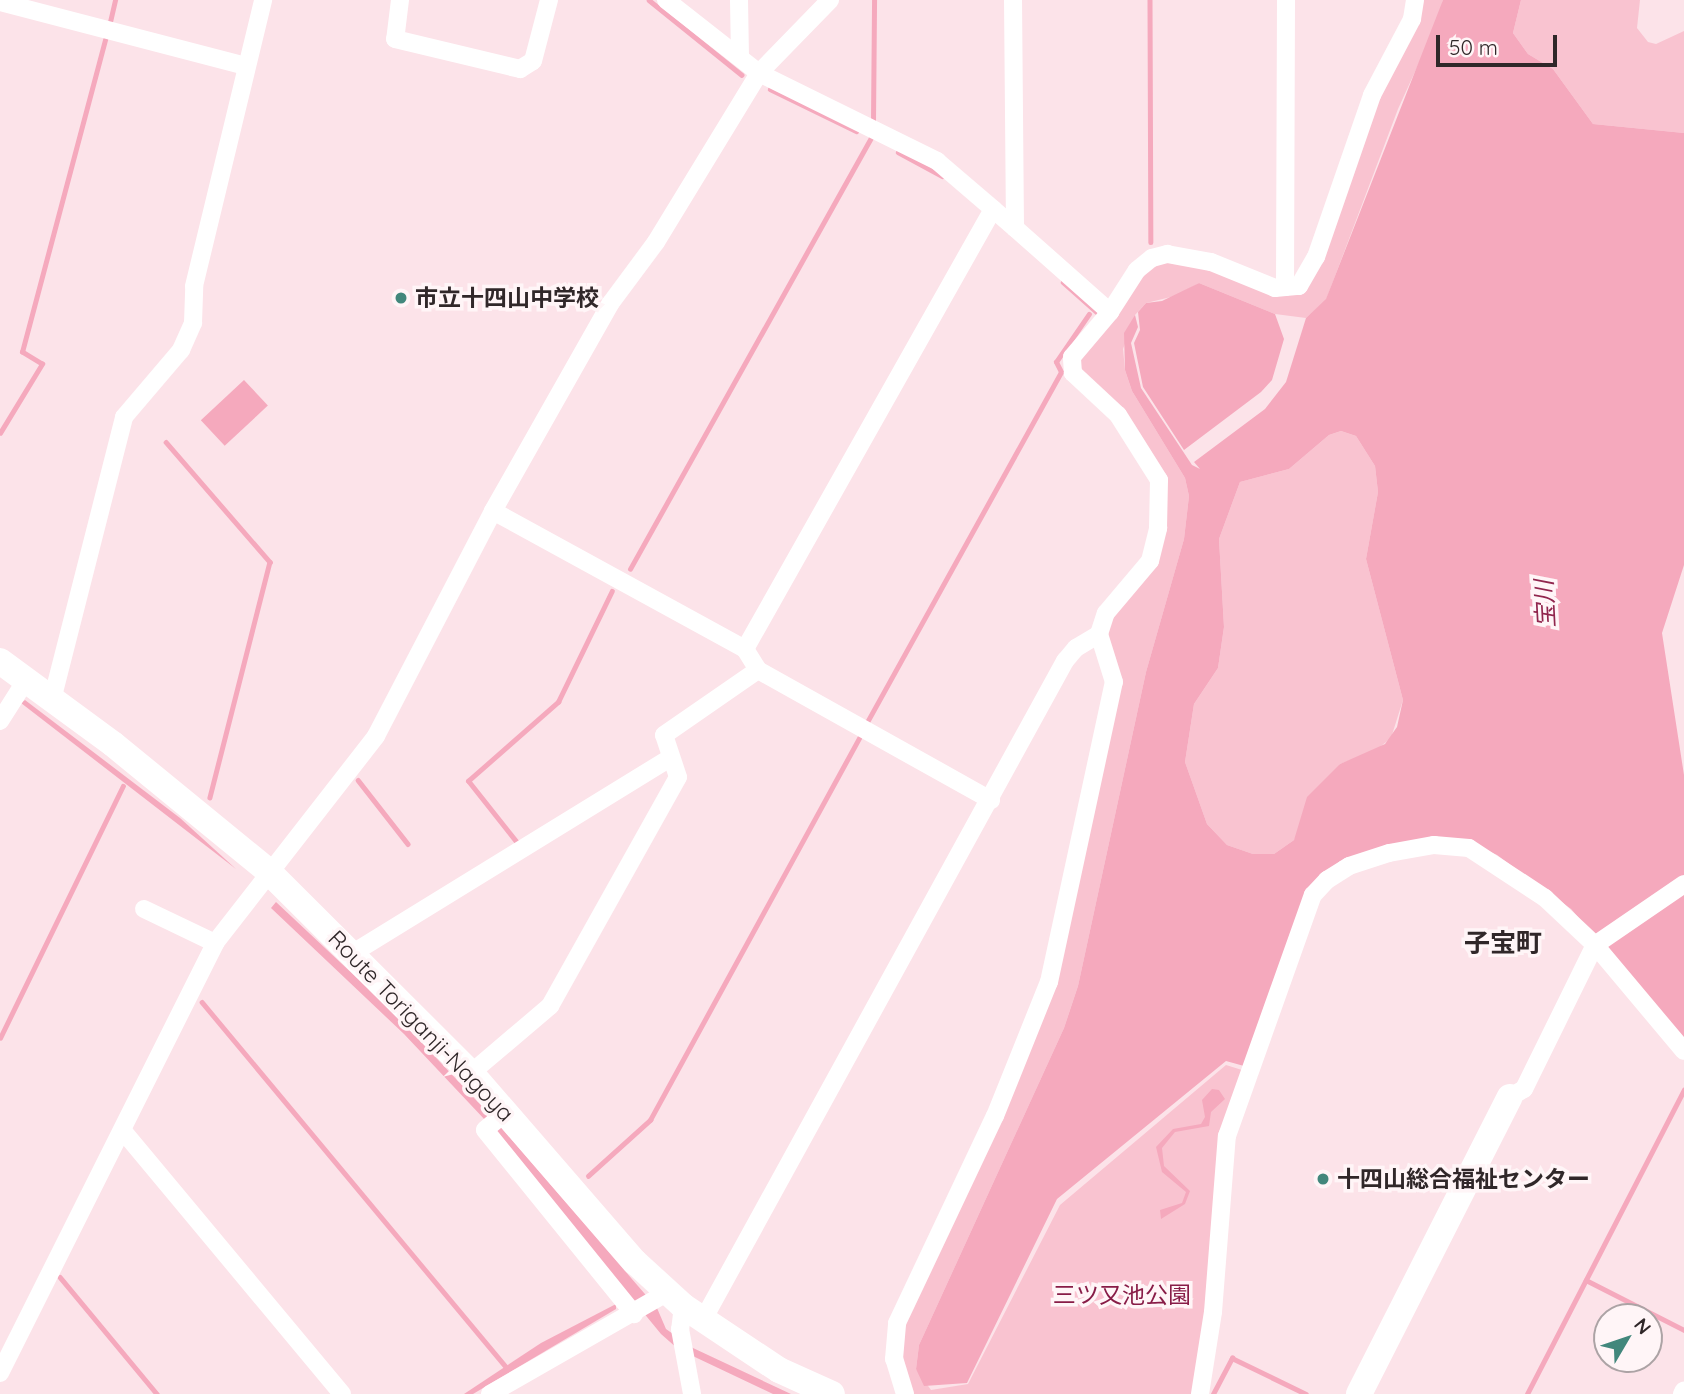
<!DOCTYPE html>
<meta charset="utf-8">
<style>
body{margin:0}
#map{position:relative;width:1684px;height:1394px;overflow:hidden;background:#fce3e9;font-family:Quicksand,"Noto Sans JP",sans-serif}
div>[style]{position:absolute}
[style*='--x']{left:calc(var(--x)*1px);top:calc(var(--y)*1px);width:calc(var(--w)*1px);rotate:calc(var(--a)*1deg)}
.green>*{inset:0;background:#f9c3d0}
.water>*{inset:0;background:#f5a9bd;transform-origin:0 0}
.stream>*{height:4.5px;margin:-2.25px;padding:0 2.25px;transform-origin:2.25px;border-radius:2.25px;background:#f5a9bd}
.street>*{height:18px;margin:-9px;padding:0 9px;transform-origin:9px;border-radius:9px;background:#fff}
.secondary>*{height:26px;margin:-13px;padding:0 13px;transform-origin:13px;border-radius:13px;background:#fff}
.dots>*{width:19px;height:19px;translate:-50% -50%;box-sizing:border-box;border:4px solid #fff5f7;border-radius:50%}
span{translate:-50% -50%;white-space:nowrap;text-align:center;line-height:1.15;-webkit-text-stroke:7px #fff5f7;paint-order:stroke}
.poi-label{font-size:23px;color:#302729;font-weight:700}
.left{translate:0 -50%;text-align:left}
.street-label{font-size:23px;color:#302729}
.park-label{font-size:23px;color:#881c47}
.water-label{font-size:24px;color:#91264e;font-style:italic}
.quarter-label{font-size:26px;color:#302729;font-weight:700}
.north{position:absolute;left:1593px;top:1303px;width:70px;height:70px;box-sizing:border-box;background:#fff5f7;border:2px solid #aca3a5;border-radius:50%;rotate:51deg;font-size:19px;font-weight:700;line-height:28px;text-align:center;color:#302729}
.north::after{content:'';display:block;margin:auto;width:24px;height:32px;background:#42877c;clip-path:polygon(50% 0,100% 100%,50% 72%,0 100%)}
.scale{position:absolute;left:1436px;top:35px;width:121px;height:32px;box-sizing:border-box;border:4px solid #302729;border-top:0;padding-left:9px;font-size:21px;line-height:24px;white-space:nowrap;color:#302729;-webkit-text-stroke:5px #fff5f7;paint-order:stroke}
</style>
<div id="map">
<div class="green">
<div style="clip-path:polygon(1420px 0,1443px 0,1438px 21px,1398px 109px,1326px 300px,1306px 318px,1275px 314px,1199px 283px,1175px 296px,1146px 303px,1135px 315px,1123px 349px,1125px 370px,1132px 391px,1185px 478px,1189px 496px,1184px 539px,1146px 672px,1078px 986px,1064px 1028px,919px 1345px,916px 1369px,931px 1390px,968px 1384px,1060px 1205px,1226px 1065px,1258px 1075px,1232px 1141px,1204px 1394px,909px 1394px,899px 1362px,901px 1324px,1035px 1035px,1116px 696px,1107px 640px,1109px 613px,1150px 564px,1167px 494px,1072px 365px,1150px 267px,1173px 260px,1291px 293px)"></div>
<div style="clip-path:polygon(1521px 0,1640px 0,1637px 28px,1648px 42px,1656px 44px,1684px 31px,1684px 133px,1593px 124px,1553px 69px,1528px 54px,1513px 33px)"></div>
<div style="clip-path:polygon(1341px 431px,1356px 436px,1375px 466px,1378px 492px,1366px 559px,1403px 700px,1391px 738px,1375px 751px,1340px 764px,1294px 840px,1274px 854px,1253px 854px,1227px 845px,1207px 824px,1185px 762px,1194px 704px,1218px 668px,1224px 627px,1219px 539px,1240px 482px,1289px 469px,1329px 435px)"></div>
</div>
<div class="water">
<div style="clip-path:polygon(evenodd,1443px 0,1521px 0,1513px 33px,1528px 54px,1553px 69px,1593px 124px,1684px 133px,1684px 565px,1662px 633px,1684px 775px,1684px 1038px,1571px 909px,1497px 855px,1469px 842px,1431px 837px,1340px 861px,1314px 884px,1244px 1066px,1226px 1061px,1057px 1199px,967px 1383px,924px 1386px,916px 1369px,919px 1345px,1064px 1028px,1078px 986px,1146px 672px,1184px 539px,1189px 496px,1185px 478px,1132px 391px,1125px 370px,1124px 333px,1135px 315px,1138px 327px,1131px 343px,1141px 388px,1192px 465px,1200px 469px,1194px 462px,1265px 409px,1286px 382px,1306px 318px,1326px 299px,1443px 0,1341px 431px,1356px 436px,1375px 466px,1378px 492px,1366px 559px,1403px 700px,1397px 727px,1385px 744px,1340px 764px,1307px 797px,1294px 840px,1274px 854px,1253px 854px,1227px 845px,1207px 824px,1185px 762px,1194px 704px,1218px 668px,1224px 627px,1219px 539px,1240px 482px,1289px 469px,1329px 435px,1341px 431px)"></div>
<div style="clip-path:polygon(1199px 283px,1275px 314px,1284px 339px,1272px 380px,1261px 392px,1184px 450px,1143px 387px,1134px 343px,1140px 330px,1138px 312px,1146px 303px,1162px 301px)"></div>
<div style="left:244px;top:380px;width:35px;height:59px;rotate:47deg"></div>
<div style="clip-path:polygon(25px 700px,180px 818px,236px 869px,21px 703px)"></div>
<div style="clip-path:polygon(276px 902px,390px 1009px,492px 1117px,657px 1308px,666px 1329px,693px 1348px,791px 1394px,773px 1394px,678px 1349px,661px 1334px,486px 1121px,404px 1034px,271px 908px)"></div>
<div style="clip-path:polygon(1212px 1089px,1219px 1090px,1225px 1099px,1211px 1112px,1209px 1126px,1175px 1132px,1162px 1148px,1164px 1166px,1190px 1191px,1185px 1204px,1161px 1219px,1160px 1210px,1182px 1203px,1186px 1192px,1162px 1172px,1156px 1147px,1173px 1129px,1201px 1124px,1205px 1117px,1202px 1100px)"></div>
<div style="clip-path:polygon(616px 1304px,616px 1309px,473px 1394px,464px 1394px,541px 1343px)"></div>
</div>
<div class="stream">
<div style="--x:649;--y:0;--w:119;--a:38.9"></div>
<div style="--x:1150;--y:0;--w:242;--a:89.8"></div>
<div style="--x:110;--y:22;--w:23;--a:-77"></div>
<div style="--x:770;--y:89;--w:96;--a:26"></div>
<div style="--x:873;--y:122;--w:122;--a:-89.5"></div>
<div style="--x:898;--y:152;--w:50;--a:28.6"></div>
<div style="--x:1063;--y:282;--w:48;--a:41.6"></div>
<div style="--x:0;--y:433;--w:81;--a:-58.7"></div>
<div style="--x:42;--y:364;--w:23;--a:-149"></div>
<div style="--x:22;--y:352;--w:323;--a:-75.1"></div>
<div style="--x:166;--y:442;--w:159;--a:49.1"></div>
<div style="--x:270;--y:562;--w:243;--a:104.3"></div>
<div style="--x:630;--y:569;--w:494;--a:-60.8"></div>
<div style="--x:866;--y:724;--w:402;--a:-61"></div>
<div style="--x:1061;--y:372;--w:11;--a:-117"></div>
<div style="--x:1056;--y:362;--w:58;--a:-55.5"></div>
<div style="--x:358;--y:780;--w:81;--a:52"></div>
<div style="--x:518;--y:844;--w:80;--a:-128.4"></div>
<div style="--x:468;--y:781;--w:120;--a:-41.3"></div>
<div style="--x:558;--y:702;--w:123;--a:-64.1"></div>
<div style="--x:202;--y:1002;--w:474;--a:50.2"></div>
<div style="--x:0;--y:1038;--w:280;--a:-64"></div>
<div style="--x:588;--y:1176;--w:84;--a:-42.1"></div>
<div style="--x:650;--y:1120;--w:435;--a:-61.3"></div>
<div style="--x:60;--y:1277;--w:152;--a:50.3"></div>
<div style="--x:1586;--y:1280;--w:110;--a:27"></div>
<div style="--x:1213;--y:1394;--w:41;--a:-62.2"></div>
<div style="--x:1232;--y:1358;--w:82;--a:25.9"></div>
<div style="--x:1527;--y:1394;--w:342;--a:-62.7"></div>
</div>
<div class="street">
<div style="--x:400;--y:0;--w:39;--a:97"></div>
<div style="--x:395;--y:39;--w:129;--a:13.5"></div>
<div style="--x:520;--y:69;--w:15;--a:-32"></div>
<div style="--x:533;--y:61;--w:63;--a:-75.3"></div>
<div style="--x:666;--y:0;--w:118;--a:38.1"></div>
<div style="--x:759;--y:73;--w:199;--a:26.3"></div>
<div style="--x:937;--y:161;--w:74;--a:40.6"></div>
<div style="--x:739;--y:0;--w:57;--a:89"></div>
<div style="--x:0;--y:2;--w:253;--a:14.6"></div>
<div style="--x:1015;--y:228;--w:127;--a:41.5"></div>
<div style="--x:1285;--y:287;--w:287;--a:-89.8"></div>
<div style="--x:493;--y:511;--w:287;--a:28.7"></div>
<div style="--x:745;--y:649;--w:25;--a:58"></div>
<div style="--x:758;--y:670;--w:267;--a:29.2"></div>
<div style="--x:745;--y:649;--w:505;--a:-60.59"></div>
<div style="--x:993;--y:209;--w:29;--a:41"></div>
<div style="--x:1015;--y:228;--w:228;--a:-90.5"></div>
<div style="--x:52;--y:700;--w:292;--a:-75.7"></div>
<div style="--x:124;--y:417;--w:88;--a:-49.6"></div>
<div style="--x:181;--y:350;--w:30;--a:-66"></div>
<div style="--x:193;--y:323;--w:37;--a:-88"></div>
<div style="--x:194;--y:286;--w:294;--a:-76.4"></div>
<div style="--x:0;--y:721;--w:49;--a:-57.6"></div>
<div style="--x:144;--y:909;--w:79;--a:25.6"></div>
<div style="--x:353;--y:953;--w:372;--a:-31.6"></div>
<div style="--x:471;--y:1073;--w:104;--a:-40.3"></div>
<div style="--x:550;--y:1006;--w:262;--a:-60.8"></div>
<div style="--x:678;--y:777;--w:44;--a:-108.4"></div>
<div style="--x:664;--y:735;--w:114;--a:-34.7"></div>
<div style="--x:1510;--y:1097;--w:16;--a:-30"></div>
<div style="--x:1524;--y:1089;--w:161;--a:-63.8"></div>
<div style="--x:1595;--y:945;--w:108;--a:-34.4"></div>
<div style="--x:505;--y:1113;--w:26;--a:140"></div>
<div style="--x:485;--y:1130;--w:237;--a:51"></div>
<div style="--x:123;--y:1131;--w:342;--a:50.2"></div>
<div style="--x:683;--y:1306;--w:23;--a:97"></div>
<div style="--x:680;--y:1329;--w:66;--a:79.5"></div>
<div style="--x:703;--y:1320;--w:752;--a:-61.22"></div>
<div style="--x:1065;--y:661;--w:17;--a:-50"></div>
<div style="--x:1076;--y:648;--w:27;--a:-31"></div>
<div style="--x:1099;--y:634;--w:22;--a:-72"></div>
<div style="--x:1106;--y:613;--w:68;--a:-49.8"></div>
<div style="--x:1150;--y:561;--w:34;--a:-76"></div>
<div style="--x:1158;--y:528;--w:48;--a:-88.8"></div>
<div style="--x:1159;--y:480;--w:77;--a:-122.2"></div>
<div style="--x:1118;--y:415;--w:62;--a:-137"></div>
<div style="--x:1073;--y:373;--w:16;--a:-94"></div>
<div style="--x:1072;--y:357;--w:59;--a:-49.8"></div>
<div style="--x:1110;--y:312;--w:50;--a:-57.3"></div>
<div style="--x:1137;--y:270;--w:19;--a:-39"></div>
<div style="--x:1152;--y:258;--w:16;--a:-15"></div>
<div style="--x:1167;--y:254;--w:45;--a:10.3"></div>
<div style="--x:1211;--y:262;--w:69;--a:22.1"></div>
<div style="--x:1275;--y:288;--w:24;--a:-5"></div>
<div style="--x:1299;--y:286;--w:34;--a:-60"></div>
<div style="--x:1316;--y:257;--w:171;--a:-70.9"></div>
<div style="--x:1372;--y:95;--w:86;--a:-62.2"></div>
<div style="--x:1412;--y:19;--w:19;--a:-81"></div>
<div style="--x:0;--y:1373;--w:481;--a:-63.4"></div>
<div style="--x:215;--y:943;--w:262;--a:-52.1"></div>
<div style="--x:376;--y:736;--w:254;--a:-62.5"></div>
<div style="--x:493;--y:511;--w:238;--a:-60.5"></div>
<div style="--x:610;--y:304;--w:77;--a:-53.4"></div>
<div style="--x:656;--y:242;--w:198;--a:-58.6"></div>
<div style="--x:759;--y:73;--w:102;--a:-45.8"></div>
<div style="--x:490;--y:1394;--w:205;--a:-29.8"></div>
<div style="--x:905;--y:1394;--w:37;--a:-107"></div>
<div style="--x:894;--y:1359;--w:36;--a:-85"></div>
<div style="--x:897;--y:1323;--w:229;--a:-64.7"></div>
<div style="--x:995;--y:1116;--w:144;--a:-68.1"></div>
<div style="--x:1049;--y:982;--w:307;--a:-77.8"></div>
<div style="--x:1114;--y:682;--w:50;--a:-107.4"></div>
<div style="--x:1200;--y:1394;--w:83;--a:-81"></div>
<div style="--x:1213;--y:1312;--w:177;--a:-85.5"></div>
<div style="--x:1227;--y:1136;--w:256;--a:-70.4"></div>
<div style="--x:1313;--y:895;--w:21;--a:-47"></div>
<div style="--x:1327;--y:880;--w:26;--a:-32"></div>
<div style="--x:1349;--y:866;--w:42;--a:-18"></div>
<div style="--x:1389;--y:853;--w:46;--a:-10.1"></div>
<div style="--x:1434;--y:845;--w:35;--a:5"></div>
<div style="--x:1469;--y:848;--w:91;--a:33.3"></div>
<div style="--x:1545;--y:898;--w:69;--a:43.2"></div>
<div style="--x:1595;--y:945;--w:138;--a:50"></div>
<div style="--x:1682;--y:1394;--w:4;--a:-63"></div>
</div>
<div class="secondary">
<div style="--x:0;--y:661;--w:140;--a:36.3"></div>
<div style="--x:113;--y:744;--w:200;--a:39.3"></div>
<div style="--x:268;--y:871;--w:286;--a:44.9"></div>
<div style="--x:471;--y:1073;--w:250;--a:49.1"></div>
<div style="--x:635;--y:1262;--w:65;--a:42.5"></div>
<div style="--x:683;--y:1306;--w:115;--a:33.7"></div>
<div style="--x:779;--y:1370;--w:58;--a:24.4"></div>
<div style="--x:1359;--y:1394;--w:333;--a:-63.1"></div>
</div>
<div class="dots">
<div style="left:401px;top:298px;background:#42877c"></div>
<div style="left:1323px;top:1179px;background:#42877c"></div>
</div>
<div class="poi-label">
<span class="left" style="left:415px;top:298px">市立十四山中学校</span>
<span class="left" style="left:1337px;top:1179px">十四山総合福祉センター</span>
</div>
<div class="street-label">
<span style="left:421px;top:1026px;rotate:46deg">Route Toriganji-Nagoya</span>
</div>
<div class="park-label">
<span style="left:1122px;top:1295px">三ツ又池公園</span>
</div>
<div class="water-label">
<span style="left:1545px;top:604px;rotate:-93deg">宝川</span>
</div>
<div class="quarter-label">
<span style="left:1503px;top:943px">子宝町</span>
</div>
<div class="north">N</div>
<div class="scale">50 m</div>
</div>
